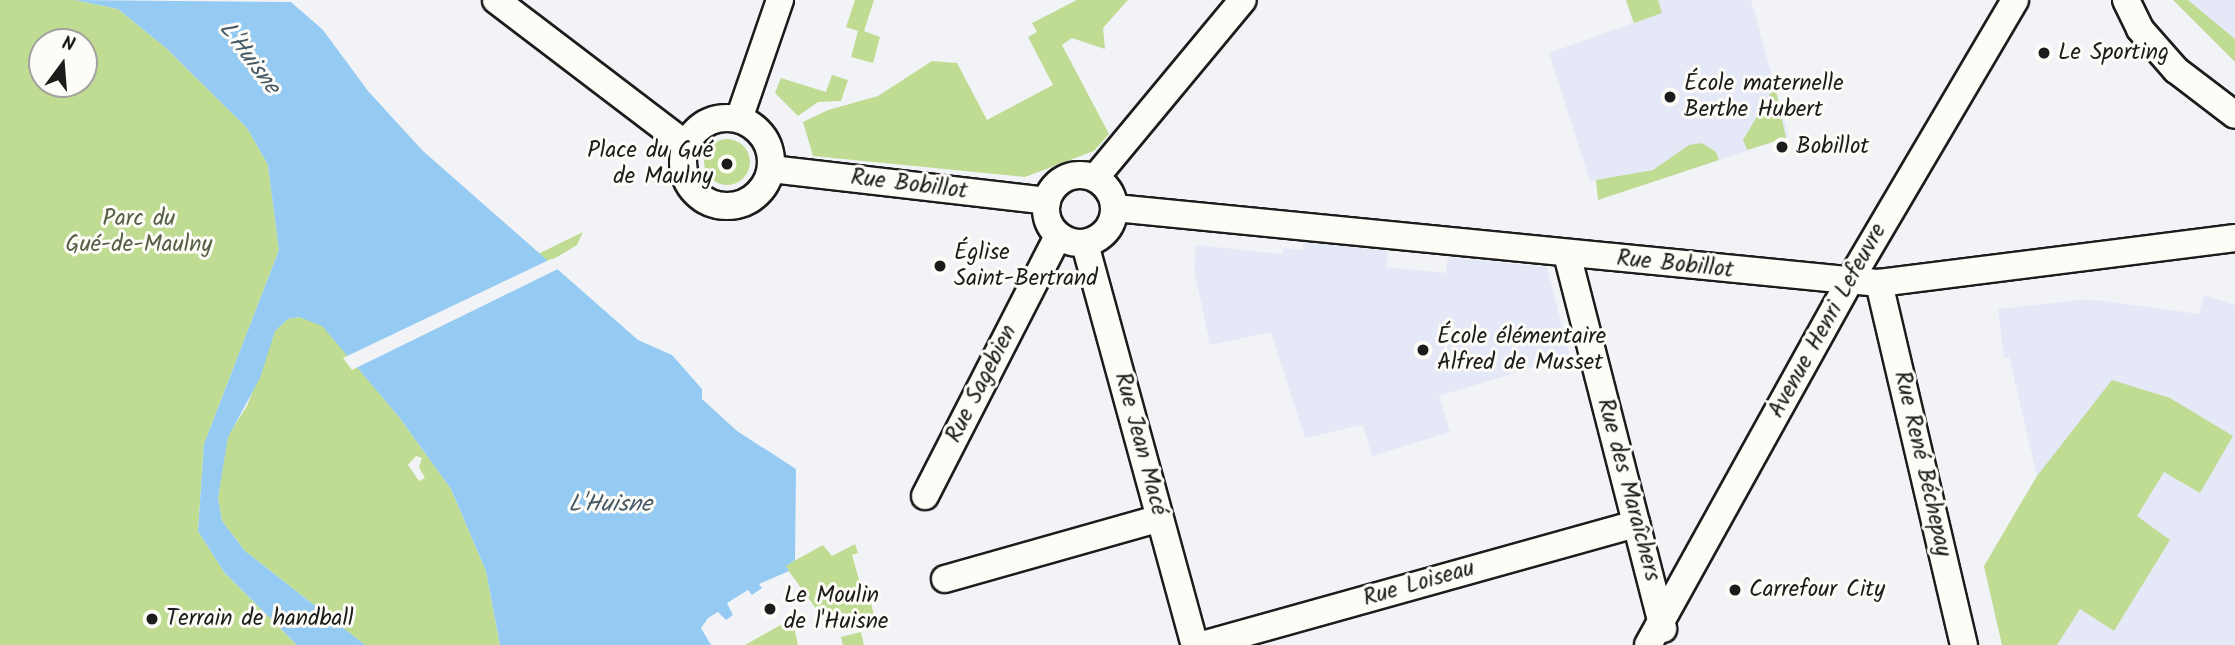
<!DOCTYPE html>
<meta charset="utf-8">
<style>
body{margin:0}
#map{position:relative;width:2235px;height:645px;overflow:hidden;background:#f2f3f7;font-family:Kalam,sans-serif}
div>[style]{position:absolute}
[style*='--x']{left:calc(var(--x)*1px);top:calc(var(--y)*1px);width:calc(var(--w)*1px);rotate:calc(var(--a)*1deg)}
.built>*{inset:0;background:#e5e8f7}
.green>*{inset:0;background:#c0dc93}
.round{border-radius:50%}
.water>*{inset:0;background:#95cbf3}
.pier>*{inset:0;background:#f2f3f7}
.roads{filter:drop-shadow(2px 0 #1c1c1c) drop-shadow(-2px 0 #1c1c1c) drop-shadow(0 2px #1c1c1c) drop-shadow(0 -2px #1c1c1c)}
.minor>*{height:26px;margin:-13px;padding:0 13px;transform-origin:13px;border-radius:13px;background:#fdfcf7}
.minor>.ring{margin:-13px;padding:0;box-sizing:content-box;background:none;border:26px solid #fdfcf7;border-radius:50%}
.dots>*{width:19px;height:19px;translate:-50% -50%;box-sizing:border-box;border:4px solid #fdfcf7;border-radius:50%}
span{translate:-50% -50%;white-space:nowrap;text-align:center;line-height:1.15;-webkit-text-stroke:6px #fdfcf7;paint-order:stroke}
.poi-label{font-size:23px;color:#1c1c1c}
.left{translate:0 -50%;text-align:left}
.right{translate:-100% -50%;text-align:right}
.street-label{font-size:23px;color:#1c1c1c}
.park-label{font-size:23px;color:#555f46}
.water-label{font-size:24px;color:#465967;font-style:italic}
.north{position:absolute;left:28px;top:28px;width:70px;height:70px;box-sizing:border-box;background:#fdfcf7;border:2px solid #a3a29f;border-radius:50%;rotate:16deg;font-size:19px;font-weight:700;line-height:28px;text-align:center;color:#1c1c1c}
.north::after{content:'';display:block;margin:auto;width:24px;height:32px;background:#1c1c1c;clip-path:polygon(50% 0,100% 100%,50% 72%,0 100%)}
</style>
<div id="map">
<div class="built">
<div style="clip-path:polygon(1626px 0,1751px 0,1789px 137px,1598px 200px,1596px 180px,1590px 181px,1549px 53px,1633px 23px)"></div>
<div style="clip-path:polygon(2188px 0,2235px 0,2235px 39px,2189px 5px)"></div>
<div style="clip-path:polygon(1304px 242px,1388px 251px,1386px 267px,1405px 269px,1446px 273px,1448px 257px,1547px 267px,1570px 356px,1439px 396px,1450px 432px,1372px 456px,1363px 425px,1305px 438px,1271px 332px,1210px 345px,1194px 269px,1196px 245px,1282px 254px,1283px 248px,1303px 250px)"></div>
<div style="clip-path:polygon(2204px 295px,2235px 305px,2235px 645px,2002px 645px,1984px 566px,2037px 476px,2009px 357px,2004px 358px,1998px 309px,2088px 299px,2199px 314px)"></div>
</div>
<div class="green">
<div style="clip-path:polygon(evenodd,0 0,75px 0,118px 9px,166px 48px,247px 128px,268px 165px,279px 250px,204px 444px,198px 531px,224px 572px,297px 645px,0 645px,0 0,42px 42px,84px 42px,84px 84px,42px 84px,42px 42px)"></div>
<div style="clip-path:polygon(855px 0,874px 0,864px 31px,880px 37px,873px 63px,851px 57px,858px 31px,846px 27px)"></div>
<div style="clip-path:polygon(1077px 0,1128px 0,1103px 28px,1105px 49px,1072px 38px,1062px 45px,1109px 134px,1094px 151px,1025px 177px,813px 156px,803px 122px,828px 110px,878px 96px,932px 61px,957px 63px,987px 120px,1053px 85px,1028px 37px,1037px 32px,1032px 23px)"></div>
<div style="clip-path:polygon(1626px 0,1658px 0,1662px 13px,1634px 23px)"></div>
<div style="clip-path:polygon(2173px 0,2188px 0,2235px 39px,2235px 62px)"></div>
<div style="clip-path:polygon(832px 75px,848px 80px,841px 101px,818px 102px,798px 116px,775px 93px,781px 78px,826px 92px)"></div>
<div style="clip-path:polygon(1775px 86px,1786px 138px,1747px 150px,1743px 140px)"></div>
<div class="round" style="left:704px;top:139px;width:46px;height:46px"></div>
<div style="clip-path:polygon(1702px 143px,1716px 152px,1719px 160px,1598px 200px,1596px 180px,1653px 170px,1689px 145px)"></div>
<div style="clip-path:polygon(583px 232px,577px 245px,559px 256px,548px 261px,538px 254px)"></div>
<div style="clip-path:polygon(evenodd,299px 317px,322px 325px,399px 417px,451px 489px,486px 571px,500px 645px,365px 645px,245px 551px,222px 521px,218px 498px,227px 437px,247px 406px,275px 331px,288px 319px,299px 317px,416px 456px,422px 458px,419px 467px,425px 478px,419px 481px,408px 465px,416px 456px)"></div>
<div style="clip-path:polygon(2112px 380px,2170px 398px,2233px 436px,2200px 493px,2164px 472px,2137px 516px,2170px 540px,2114px 631px,2080px 609px,2057px 645px,2002px 645px,1984px 566px,2037px 476px)"></div>
<div style="clip-path:polygon(855px 544px,858px 553px,852px 555px,865px 600px,870px 599px,874px 615px,830px 628px,785px 566px,823px 545px,832px 556px)"></div>
<div style="clip-path:polygon(792px 619px,798px 645px,745px 645px,791px 619px)"></div>
<div style="clip-path:polygon(861px 632px,864px 645px,843px 645px,841px 637px)"></div>
</div>
<div class="water">
<div style="clip-path:polygon(75px 0,291px 2px,323px 30px,368px 91px,423px 151px,638px 340px,672px 355px,702px 389px,702px 399px,737px 431px,796px 469px,795px 560px,786px 566px,789px 571px,759px 584px,762px 588px,752px 595px,748px 590px,727px 603px,733px 615px,726px 620px,718px 612px,708px 618px,701px 628px,711px 645px,500px 645px,486px 571px,451px 489px,399px 417px,322px 326px,299px 317px,288px 319px,275px 331px,260px 378px,228px 437px,218px 498px,222px 521px,245px 551px,365px 645px,297px 645px,224px 572px,198px 531px,204px 444px,279px 250px,268px 165px,247px 128px,166px 48px,118px 9px)"></div>
</div>
<div class="pier">
<div style="clip-path:polygon(551px 259px,562px 267px,352px 370px,343px 358px)"></div>
</div>
<div class="roads">
<div class="minor">
<div style="--x:496;--y:0;--w:239;--a:37.3"></div>
<div style="--x:2126;--y:0;--w:32;--a:64"></div>
<div style="--x:2140;--y:29;--w:55;--a:48.7"></div>
<div style="--x:2176;--y:70;--w:74;--a:37.3"></div>
<div class="ring" style="left:683px;top:118px;width:62px;height:62px"></div>
<div style="--x:739;--y:119;--w:126;--a:-71"></div>
<div style="--x:771;--y:169;--w:278;--a:6.6"></div>
<div class="ring" style="left:1046px;top:175px;width:42px;height:42px"></div>
<div style="--x:1095;--y:178;--w:231;--a:-50.3"></div>
<div style="--x:1115;--y:208;--w:768;--a:5.61"></div>
<div style="--x:1879;--y:283;--w:359;--a:-7.2"></div>
<div style="--x:1085;--y:244;--w:416;--a:74.7"></div>
<div style="--x:1567;--y:254;--w:387;--a:75.6"></div>
<div style="--x:1879;--y:283;--w:372;--a:76.8"></div>
<div style="--x:925;--y:496;--w:292;--a:-62.9"></div>
<div style="--x:945;--y:579;--w:223;--a:-15.8"></div>
<div style="--x:1202;--y:645;--w:451;--a:-15.6"></div>
<div style="--x:1648;--y:645;--w:415;--a:-61"></div>
<div style="--x:1849;--y:282;--w:327;--a:-59.5"></div>
</div>
</div>
<div class="dots">
<div style="left:2044px;top:53px;background:#1c1c1c"></div>
<div style="left:1670px;top:97px;background:#1c1c1c"></div>
<div style="left:1782px;top:147px;background:#1c1c1c"></div>
<div style="left:727px;top:164px;background:#1c1c1c"></div>
<div style="left:940px;top:266px;background:#1c1c1c"></div>
<div style="left:1423px;top:350px;background:#1c1c1c"></div>
<div style="left:1735px;top:590px;background:#1c1c1c"></div>
<div style="left:770px;top:609px;background:#1c1c1c"></div>
<div style="left:152px;top:619px;background:#1c1c1c"></div>
</div>
<div class="poi-label">
<span class="left" style="left:2058px;top:53px">Le Sporting</span>
<span class="left" style="left:1684px;top:97px">École maternelle<br>Berthe Hubert</span>
<span class="left" style="left:1796px;top:147px">Bobillot</span>
<span class="right" style="left:713px;top:164px">Place du Gué<br>de Maulny</span>
<span class="left" style="left:954px;top:266px">Église<br>Saint-Bertrand</span>
<span class="left" style="left:1437px;top:350px">École élémentaire<br>Alfred de Musset</span>
<span class="left" style="left:1749px;top:590px">Carrefour City</span>
<span class="left" style="left:784px;top:609px">Le Moulin<br>de l'Huisne</span>
<span class="left" style="left:166px;top:619px">Terrain de handball</span>
</div>
<div class="street-label">
<span style="left:909px;top:185px;rotate:7deg">Rue Bobillot</span>
<span style="left:1675px;top:265px;rotate:6deg">Rue Bobillot</span>
<span style="left:1828px;top:321px;rotate:-61deg">Avenue Henri Lefeuvre</span>
<span style="left:982px;top:384px;rotate:-63deg">Rue Sagebien</span>
<span style="left:1140px;top:444px;rotate:75deg">Rue Jean Macé</span>
<span style="left:1922px;top:464px;rotate:77deg">Rue René Béchepay</span>
<span style="left:1628px;top:490px;rotate:75deg">Rue des Maraîchers</span>
<span style="left:1419px;top:584px;rotate:-16deg">Rue Loiseau</span>
</div>
<div class="park-label">
<span style="left:139px;top:232px">Parc du<br>Gué-de-Maulny</span>
</div>
<div class="water-label">
<span style="left:249px;top:58px;rotate:53deg">L'Huisne</span>
<span style="left:610px;top:505px">L'Huisne</span>
</div>
<div class="north">N</div>
</div>
